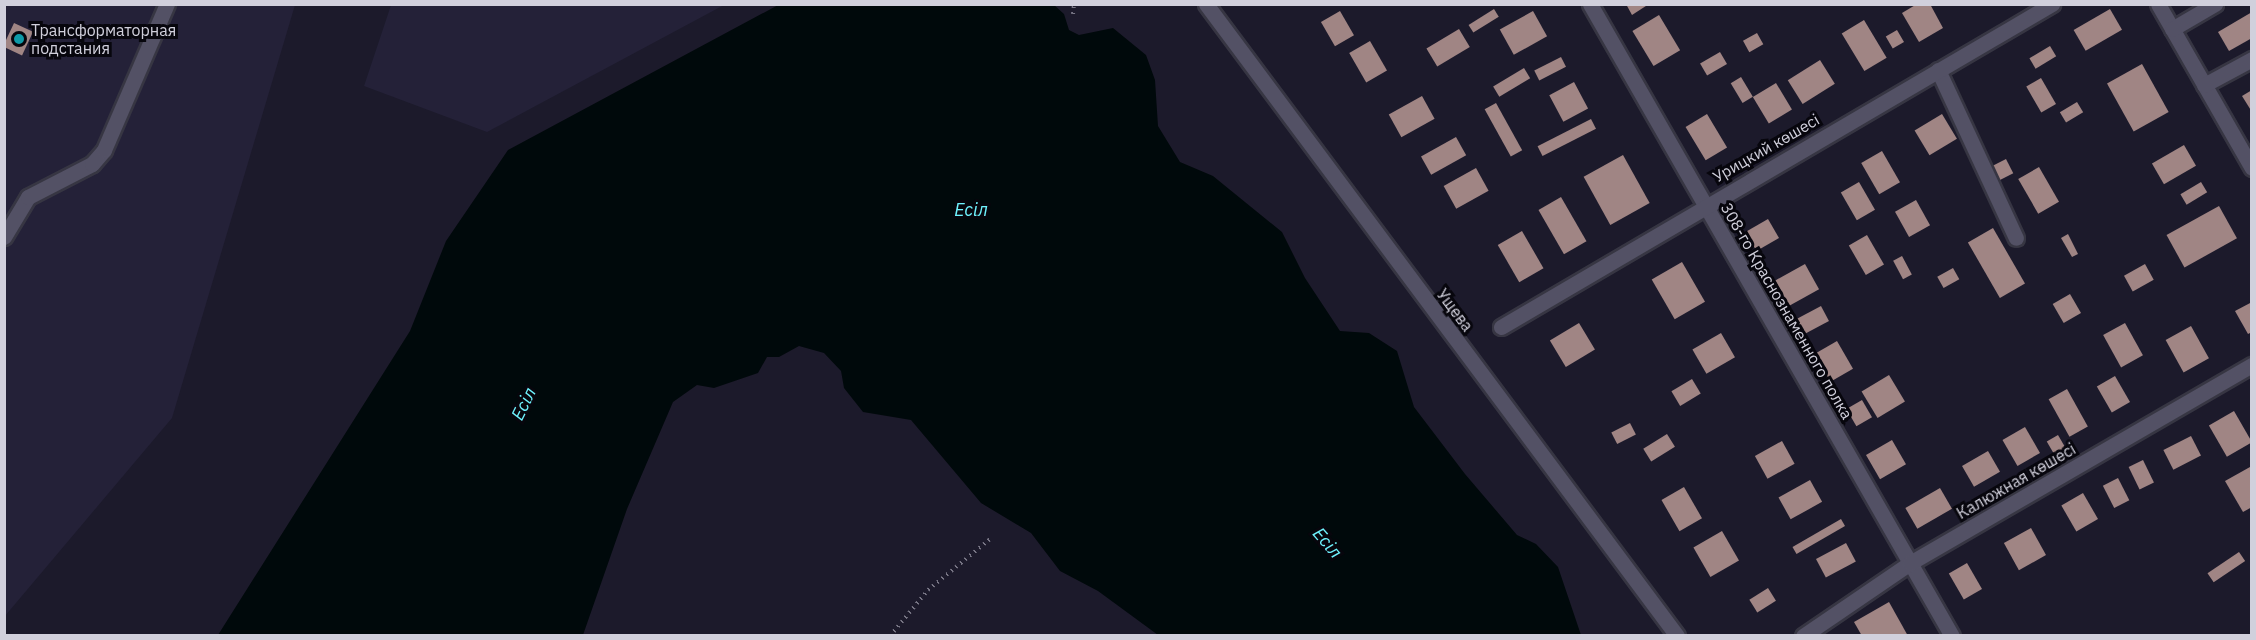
<!DOCTYPE html>
<meta charset="utf-8">
<style>
body{margin:0}
#map{position:relative;width:2256px;height:640px;overflow:hidden;background:#1c1a2b;font-family:"IBM Plex Sans",sans-serif}
div>[style]{position:absolute}
[style*='--x']{left:calc(var(--x)*1px);top:calc(var(--y)*1px);width:calc(var(--w)*1px);rotate:calc(var(--a)*1deg)}
.built>*{inset:0;background:#242138}
.water>*{inset:0;background:#00090b}
.building>*{inset:0;background:#a08584;transform-origin:0 0}
.path>*{height:4px;margin-top:-2px;transform-origin:0;background:repeating-linear-gradient(90deg,#777584 0 1.5px,transparent 0 6px)}
.roads{filter:drop-shadow(2px 0 #373643) drop-shadow(-2px 0 #373643) drop-shadow(0 2px #373643) drop-shadow(0 -2px #373643)}
.minor>*{height:15px;margin:-7.5px;padding:0 7.5px;transform-origin:7.5px;border-radius:7.5px;background:#535165}
.dots>*{width:16px;height:16px;translate:-50% -50%;box-sizing:border-box;border:3px solid #07060d;border-radius:50%}
span{translate:-50% -50%;white-space:nowrap;text-align:center;line-height:1.15;-webkit-text-stroke:6px #07060d;paint-order:stroke}
.poi-label{font-size:16px;color:#d1d0dc}
.left{translate:0 -50%;text-align:left}
.street-label{font-size:16px;color:#d1d0dc}
.water-label{font-size:18px;color:#6ff3fe;font-style:italic}
.frame{position:absolute;inset:0;border:6px solid #d1d0dc;pointer-events:none}
</style>
<div id="map">
<div class="built">
<div style="clip-path:polygon(5px 5px,295px 5px,172px 418px,5px 616px)"></div>
<div style="clip-path:polygon(391px 5px,391px 4px,724px 5px,487px 132px,364px 86px)"></div>
</div>
<div class="water">
<div style="clip-path:polygon(780px 4px,1054px 5px,1064px 14px,1069px 30px,1079px 35px,1113px 28px,1146px 55px,1155px 80px,1158px 126px,1180px 162px,1213px 176px,1282px 232px,1305px 278px,1340px 331px,1369px 333px,1397px 351px,1414px 407px,1465px 474px,1517px 535px,1536px 544px,1558px 567px,1581px 635px,1158px 635px,1098px 591px,1060px 571px,1031px 533px,981px 503px,911px 420px,863px 412px,844px 388px,841px 371px,824px 353px,799px 346px,779px 357px,767px 357px,758px 373px,714px 388px,697px 385px,673px 402px,627px 509px,583px 635px,218px 635px,410px 331px,446px 241px,508px 150px)"></div>
</div>
<div class="building">
<div style="clip-path:polygon(1626px 4px,1649px 4px,1632px 15px)"></div>
<div style="clip-path:polygon(1917px 4px,1930px 4px,1943px 28px,1919px 42px,1902px 13px)"></div>
<div style="left:1494px;top:9px;width:9px;height:30px;rotate:58deg"></div>
<div style="left:2110px;top:9px;width:24px;height:42px;rotate:60deg"></div>
<div style="left:1340px;top:11px;width:28px;height:22px;rotate:60deg"></div>
<div style="left:1533px;top:11px;width:29px;height:38px;rotate:61deg"></div>
<div style="clip-path:polygon(2252px 12px,2252px 38px,2229px 51px,2218px 32px)"></div>
<div style="left:1659px;top:15px;width:41px;height:31px;rotate:59deg"></div>
<div style="left:1864px;top:20px;width:44px;height:26px;rotate:59deg"></div>
<div style="left:14px;top:23px;width:21px;height:26px;rotate:25deg"></div>
<div style="left:1459px;top:29px;width:21px;height:38px;rotate:59deg"></div>
<div style="left:1897px;top:30px;width:14px;height:13px;rotate:60deg"></div>
<div style="left:1757px;top:33px;width:13px;height:16px;rotate:61deg"></div>
<div style="left:1370px;top:41px;width:34px;height:24px;rotate:60deg"></div>
<div style="left:2050px;top:46px;width:12px;height:24px;rotate:59deg"></div>
<div style="left:1720px;top:52px;width:14px;height:23px;rotate:60deg"></div>
<div style="left:1561px;top:57px;width:11px;height:30px;rotate:63deg"></div>
<div style="left:1820px;top:60px;width:28px;height:38px;rotate:58deg"></div>
<div style="left:2142px;top:64px;width:55px;height:40px;rotate:61deg"></div>
<div style="left:1524px;top:68px;width:12px;height:36px;rotate:59deg"></div>
<div style="left:1741px;top:77px;width:23px;height:12px;rotate:59deg"></div>
<div style="left:2041px;top:78px;width:30px;height:17px;rotate:60deg"></div>
<div style="left:1574px;top:82px;width:30px;height:28px;rotate:62deg"></div>
<div style="left:1776px;top:83px;width:31px;height:27px;rotate:59deg"></div>
<div style="clip-path:polygon(2252px 90px,2252px 112px,2242px 96px)"></div>
<div style="left:1422px;top:96px;width:26px;height:38px;rotate:61deg"></div>
<div style="left:2077px;top:102px;width:12px;height:20px;rotate:59deg"></div>
<div style="left:1496px;top:103px;width:54px;height:13px;rotate:61deg"></div>
<div style="left:1707px;top:114px;width:39px;height:25px;rotate:59deg"></div>
<div style="left:1942px;top:114px;width:29px;height:32px;rotate:59deg"></div>
<div style="left:1591px;top:119px;width:11px;height:60px;rotate:63deg"></div>
<div style="left:1456px;top:137px;width:21px;height:40px;rotate:61deg"></div>
<div style="left:2184px;top:145px;width:24px;height:37px;rotate:60deg"></div>
<div style="left:1882px;top:151px;width:36px;height:24px;rotate:60deg"></div>
<div style="left:1623px;top:155px;width:55px;height:45px;rotate:61deg"></div>
<div style="left:2006px;top:159px;width:16px;height:16px;rotate:63deg"></div>
<div style="left:2039px;top:167px;width:40px;height:24px;rotate:60deg"></div>
<div style="left:1476px;top:168px;width:26px;height:37px;rotate:61deg"></div>
<div style="left:1859px;top:182px;width:32px;height:21px;rotate:60deg"></div>
<div style="left:2201px;top:182px;width:12px;height:24px;rotate:59deg"></div>
<div style="left:1561px;top:197px;width:51px;height:26px;rotate:60deg"></div>
<div style="left:1916px;top:200px;width:29px;height:24px;rotate:61deg"></div>
<div style="left:2219px;top:206px;width:37px;height:60px;rotate:61deg"></div>
<div style="left:1768px;top:219px;width:22px;height:26px;rotate:60deg"></div>
<div style="left:1993px;top:228px;width:64px;height:29px;rotate:60deg"></div>
<div style="left:1522px;top:231px;width:43px;height:28px;rotate:60deg"></div>
<div style="clip-path:polygon(2068px 234px,2078px 254px,2072px 257px,2061px 238px)"></div>
<div style="left:1867px;top:235px;width:34px;height:21px;rotate:60deg"></div>
<div style="left:1902px;top:256px;width:21px;height:10px;rotate:62deg"></div>
<div style="left:1682px;top:262px;width:46px;height:35px;rotate:60deg"></div>
<div style="left:1805px;top:264px;width:29px;height:34px;rotate:61deg"></div>
<div style="left:2145px;top:264px;width:18px;height:24px;rotate:61deg"></div>
<div style="left:1953px;top:268px;width:13px;height:18px;rotate:61deg"></div>
<div style="left:2070px;top:294px;width:22px;height:20px;rotate:60deg"></div>
<div style="clip-path:polygon(2252px 302px,2252px 332px,2248px 334px,2235px 311px)"></div>
<div style="left:1821px;top:306px;width:17px;height:33px;rotate:62deg"></div>
<div style="left:1579px;top:323px;width:31px;height:34px;rotate:59deg"></div>
<div style="left:2125px;top:323px;width:37px;height:25px;rotate:61deg"></div>
<div style="left:2191px;top:326px;width:37px;height:29px;rotate:61deg"></div>
<div style="left:1721px;top:333px;width:28px;height:33px;rotate:60deg"></div>
<div style="left:1837px;top:341px;width:32px;height:26px;rotate:60deg"></div>
<div style="left:1889px;top:375px;width:31px;height:32px;rotate:59deg"></div>
<div style="left:2115px;top:376px;width:30px;height:21px;rotate:60deg"></div>
<div style="left:1692px;top:379px;width:17px;height:24px;rotate:59deg"></div>
<div style="left:2067px;top:389px;width:43px;height:21px;rotate:61deg"></div>
<div style="left:1862px;top:400px;width:20px;height:18px;rotate:60deg"></div>
<div style="left:2234px;top:411px;width:36px;height:29px;rotate:60deg"></div>
<div style="left:1630px;top:423px;width:13px;height:21px;rotate:63deg"></div>
<div style="left:2025px;top:427px;width:30px;height:26px;rotate:60deg"></div>
<div style="left:1667px;top:434px;width:15px;height:28px;rotate:58deg"></div>
<div style="left:2058px;top:435px;width:16px;height:13px;rotate:60deg"></div>
<div style="left:2191px;top:436px;width:22px;height:31px;rotate:63deg"></div>
<div style="left:1892px;top:440px;width:28px;height:30px;rotate:60deg"></div>
<div style="left:1782px;top:441px;width:26px;height:31px;rotate:61deg"></div>
<div style="left:1988px;top:451px;width:24px;height:30px;rotate:60deg"></div>
<div style="left:2143px;top:460px;width:25px;height:16px;rotate:64deg"></div>
<div style="clip-path:polygon(2250px 467px,2252px 507px,2243px 512px,2225px 481px)"></div>
<div style="left:2118px;top:478px;width:25px;height:17px;rotate:63deg"></div>
<div style="left:1810px;top:480px;width:25px;height:36px;rotate:61deg"></div>
<div style="left:1684px;top:487px;width:36px;height:26px;rotate:60deg"></div>
<div style="left:1940px;top:488px;width:24px;height:40px;rotate:60deg"></div>
<div style="left:2083px;top:493px;width:30px;height:25px;rotate:60deg"></div>
<div style="left:1841px;top:519px;width:8px;height:56px;rotate:60deg"></div>
<div style="left:2031px;top:528px;width:31px;height:31px;rotate:61deg"></div>
<div style="left:1722px;top:531px;width:34px;height:33px;rotate:60deg"></div>
<div style="left:1846px;top:543px;width:21px;height:34px;rotate:62deg"></div>
<div style="left:2239px;top:552px;width:11px;height:38px;rotate:56deg"></div>
<div style="left:1967px;top:563px;width:30px;height:21px;rotate:60deg"></div>
<div style="left:1768px;top:588px;width:15px;height:22px;rotate:58deg"></div>
<div style="clip-path:polygon(1889px 602px,1908px 636px,1862px 636px,1854px 622px)"></div>
</div>
<div class="path">
<div style="--x:1073;--y:14;--w:10;--a:-84"></div>
<div style="--x:890;--y:636;--w:60;--a:-50.4"></div>
<div style="--x:928;--y:590;--w:80;--a:-39.4"></div>
</div>
<div class="roads">
<div class="minor">
<div style="--x:1206;--y:4;--w:788;--a:53.3"></div>
<div style="--x:1590;--y:4;--w:728;--a:60.2"></div>
<div style="--x:2158;--y:4;--w:189;--a:60.2"></div>
<div style="--x:2172;--y:29;--w:50;--a:-30.2"></div>
<div style="--x:1938;--y:70;--w:185;--a:65.1"></div>
<div style="--x:2204;--y:85;--w:55;--a:-28.4"></div>
<div style="--x:4;--y:237;--w:47;--a:-59"></div>
<div style="--x:28;--y:197;--w:72;--a:-27.3"></div>
<div style="--x:92;--y:164;--w:18;--a:-49"></div>
<div style="--x:104;--y:150;--w:159;--a:-66.7"></div>
<div style="--x:1501;--y:327;--w:639;--a:-30.38"></div>
<div style="--x:1803;--y:636;--w:130;--a:-34.3"></div>
<div style="--x:1910;--y:563;--w:395;--a:-30.1"></div>
</div>
</div>
<div class="dots">
<div style="left:19px;top:39px;background:#0f9aa8"></div>
</div>
<div class="poi-label">
<span class="left" style="left:31px;top:39px">Трансформаторная<br>подстания</span>
</div>
<div class="street-label">
<span style="left:1766px;top:148px;rotate:-30deg">Урицкий көшесі</span>
<span style="left:1455px;top:310px;rotate:53deg">Ущева</span>
<span style="left:1787px;top:311px;rotate:60deg">308-го Краснознаменного полка</span>
<span style="left:2016px;top:481px;rotate:-30deg">Калюжная көшесі</span>
</div>
<div class="water-label">
<span style="left:971px;top:210px">Есіл</span>
<span style="left:524px;top:404px;rotate:-64deg">Есіл</span>
<span style="left:1327px;top:543px;rotate:49deg">Есіл</span>
</div>
<div class="frame"></div>
</div>
